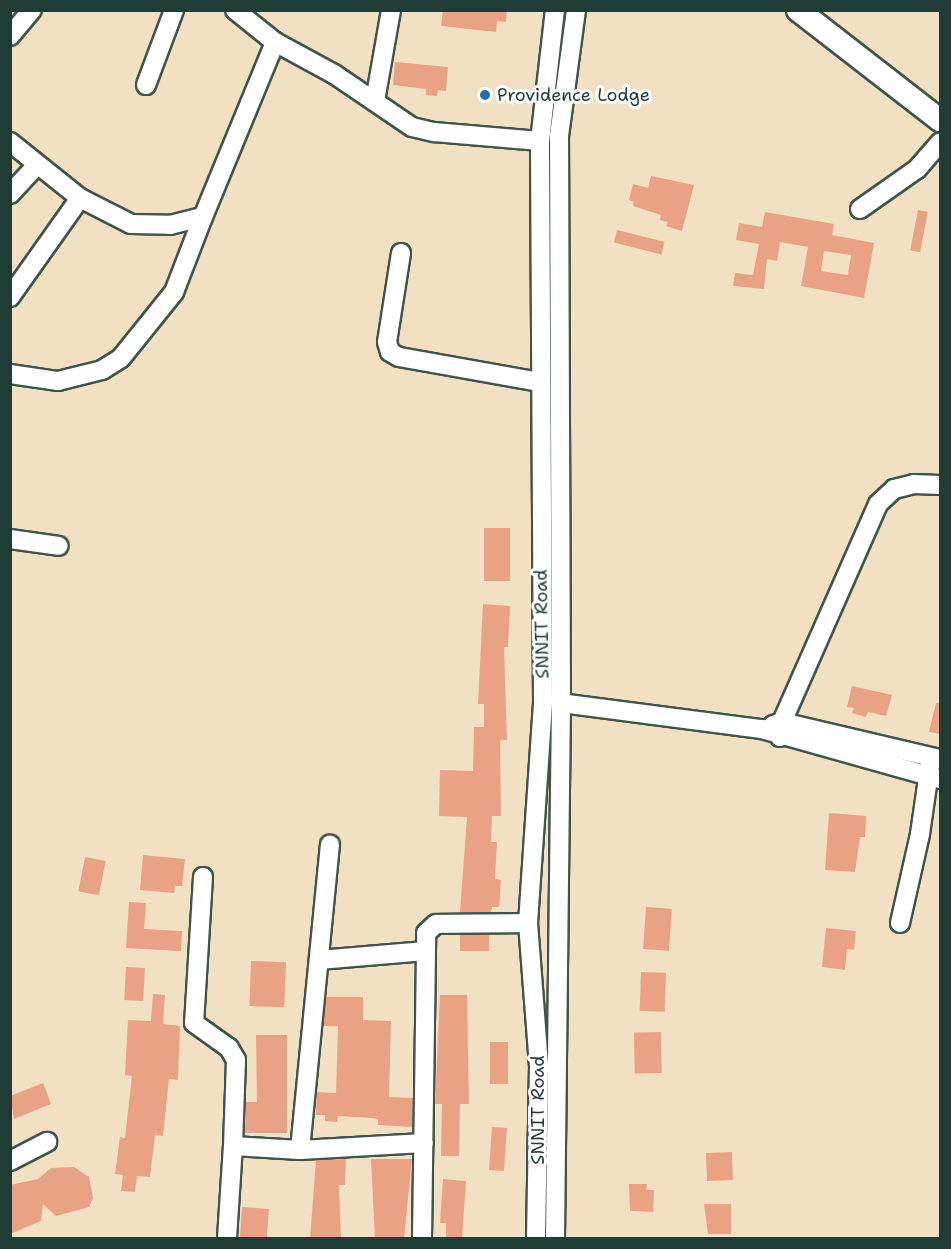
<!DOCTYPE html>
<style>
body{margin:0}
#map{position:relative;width:951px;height:1249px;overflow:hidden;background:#f2e0c2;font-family:"Shantell Sans",sans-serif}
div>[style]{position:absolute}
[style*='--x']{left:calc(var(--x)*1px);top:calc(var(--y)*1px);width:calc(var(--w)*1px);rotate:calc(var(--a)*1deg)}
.building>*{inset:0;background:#e9a384;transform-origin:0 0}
.roads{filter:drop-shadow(2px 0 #3f5549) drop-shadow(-2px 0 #3f5549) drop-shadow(0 2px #3f5549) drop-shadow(0 -2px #3f5549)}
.minor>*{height:18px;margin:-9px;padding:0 9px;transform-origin:9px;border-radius:9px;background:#fff}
.major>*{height:22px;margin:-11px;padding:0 11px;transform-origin:11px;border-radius:11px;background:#fff}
.dots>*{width:16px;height:16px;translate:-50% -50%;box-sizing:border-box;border:3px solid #fff;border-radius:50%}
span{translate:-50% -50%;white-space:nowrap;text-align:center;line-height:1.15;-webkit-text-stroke:6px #fff;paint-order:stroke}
.poi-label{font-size:18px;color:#1f3d34}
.left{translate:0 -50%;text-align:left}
.street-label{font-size:18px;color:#1f3d34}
.frame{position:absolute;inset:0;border:12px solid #1f3d34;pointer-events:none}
</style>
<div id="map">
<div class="building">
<div style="clip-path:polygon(443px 10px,507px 10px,506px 22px,497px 21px,496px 32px,441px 26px)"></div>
<div style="clip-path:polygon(395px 62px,448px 67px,446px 91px,438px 90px,437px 96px,426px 95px,426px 89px,393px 85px)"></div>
<div style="clip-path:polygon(651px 176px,694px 185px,682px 231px,666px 226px,668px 222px,660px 220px,661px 215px,633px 206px,634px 202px,629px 200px,633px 184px,648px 188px)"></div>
<div style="left:918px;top:210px;width:10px;height:41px;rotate:11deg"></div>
<div style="clip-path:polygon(evenodd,765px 212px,834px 224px,832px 235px,874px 243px,864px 298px,801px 286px,808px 247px,780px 242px,777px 261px,767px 259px,764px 289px,733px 286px,735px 273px,753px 275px,759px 244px,736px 240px,739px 223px,762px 227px,765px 212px,824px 251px,851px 255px,848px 275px,821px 271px,824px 251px)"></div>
<div style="left:617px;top:230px;width:49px;height:13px;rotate:14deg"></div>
<div style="left:484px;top:528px;width:26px;height:53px"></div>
<div style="clip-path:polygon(483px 604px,510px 606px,508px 647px,504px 647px,507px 740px,500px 740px,501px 816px,492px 816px,491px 842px,497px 842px,495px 879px,501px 880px,499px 907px,492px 907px,491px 912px,460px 912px,467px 817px,439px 816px,440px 770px,473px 771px,474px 727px,484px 727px,484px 704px,478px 704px)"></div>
<div style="clip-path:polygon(852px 686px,892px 695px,886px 716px,868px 712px,866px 717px,852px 713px,854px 708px,847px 707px)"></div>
<div style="clip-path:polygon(936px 703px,940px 703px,940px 734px,929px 732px)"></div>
<div style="clip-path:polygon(829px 813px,866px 816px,865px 837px,860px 837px,855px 872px,825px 870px)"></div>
<div style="clip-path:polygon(143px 855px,185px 859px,182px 886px,175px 886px,174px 893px,140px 890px)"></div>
<div style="left:85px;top:857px;width:21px;height:35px;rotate:11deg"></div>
<div style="clip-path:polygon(129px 902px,146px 903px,144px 929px,182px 931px,181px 951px,126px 948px)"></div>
<div style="left:646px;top:907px;width:26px;height:42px;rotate:4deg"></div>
<div style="clip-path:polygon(826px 928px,856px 931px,854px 950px,847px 949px,845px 970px,822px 967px)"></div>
<div style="left:460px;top:935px;width:29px;height:16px"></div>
<div style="left:251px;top:961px;width:35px;height:45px;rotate:2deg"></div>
<div style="left:126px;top:967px;width:19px;height:33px;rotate:3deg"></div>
<div style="left:641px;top:972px;width:25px;height:39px;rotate:2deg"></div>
<div style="clip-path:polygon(153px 994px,165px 995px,163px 1024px,180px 1026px,178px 1080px,169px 1079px,163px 1136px,155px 1135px,150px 1177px,137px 1176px,135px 1192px,121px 1191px,123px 1175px,115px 1174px,120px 1137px,125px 1138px,132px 1076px,125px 1075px,128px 1020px,151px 1021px)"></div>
<div style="clip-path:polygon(440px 995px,467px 995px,469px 1104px,460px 1104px,459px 1156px,441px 1156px,442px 1104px,435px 1104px)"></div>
<div style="clip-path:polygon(326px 997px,363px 997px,363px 1020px,391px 1021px,389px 1097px,413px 1098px,412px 1127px,378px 1125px,378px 1119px,372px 1118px,338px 1116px,337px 1122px,325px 1121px,325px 1115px,316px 1115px,317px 1092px,336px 1093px,338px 1026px,323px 1026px)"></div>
<div style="left:661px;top:1032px;width:41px;height:27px;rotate:89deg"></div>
<div style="clip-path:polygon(256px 1035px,287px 1035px,287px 1133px,245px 1133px,246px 1102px,257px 1102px)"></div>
<div style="left:490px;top:1042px;width:18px;height:42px"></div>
<div style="clip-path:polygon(43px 1083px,51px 1104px,14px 1119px,10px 1096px)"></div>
<div style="left:492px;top:1127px;width:15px;height:43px;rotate:4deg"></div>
<div style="left:732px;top:1152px;width:28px;height:26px;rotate:88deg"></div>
<div style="clip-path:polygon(346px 1159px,345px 1185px,339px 1185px,341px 1239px,310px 1239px,316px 1160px)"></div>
<div style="clip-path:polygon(371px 1159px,412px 1159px,404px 1239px,375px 1239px)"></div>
<div style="clip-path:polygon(74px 1167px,89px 1177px,93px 1198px,89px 1207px,56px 1216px,43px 1204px,41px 1221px,10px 1234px,10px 1185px,38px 1179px,51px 1168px)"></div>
<div style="clip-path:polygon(443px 1179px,466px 1181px,462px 1239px,446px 1239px,446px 1223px,440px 1223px)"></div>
<div style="clip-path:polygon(629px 1184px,647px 1184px,646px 1190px,654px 1190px,653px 1212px,630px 1211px)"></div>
<div style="clip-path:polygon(704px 1204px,731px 1204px,731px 1234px,708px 1234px)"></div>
<div style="left:242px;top:1207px;width:27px;height:32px;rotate:4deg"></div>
</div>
<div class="roads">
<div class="minor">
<div style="--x:235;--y:10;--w:51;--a:38.7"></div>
<div style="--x:275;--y:42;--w:67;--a:28.5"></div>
<div style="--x:334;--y:74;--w:94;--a:34.2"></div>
<div style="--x:412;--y:127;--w:23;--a:13"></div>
<div style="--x:434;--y:132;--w:106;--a:4.9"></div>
<div style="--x:10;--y:36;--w:34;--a:-50"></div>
<div style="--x:146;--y:85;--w:80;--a:-69.5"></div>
<div style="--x:375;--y:101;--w:92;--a:-80"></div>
<div style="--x:10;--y:142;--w:90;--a:38.7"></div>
<div style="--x:80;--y:198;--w:57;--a:27"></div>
<div style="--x:131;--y:224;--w:39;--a:1"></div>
<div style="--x:170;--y:225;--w:34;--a:-14"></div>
<div style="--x:203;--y:217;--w:189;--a:-67.6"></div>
<div style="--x:10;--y:194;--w:38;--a:-47"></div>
<div style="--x:860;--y:209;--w:70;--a:-35.1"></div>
<div style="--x:917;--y:169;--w:35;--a:-49"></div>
<div style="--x:401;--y:253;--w:90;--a:98.9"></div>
<div style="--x:387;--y:342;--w:10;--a:73"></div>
<div style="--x:390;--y:352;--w:10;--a:29"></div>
<div style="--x:399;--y:357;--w:143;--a:10.1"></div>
<div style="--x:10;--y:297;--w:121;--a:-54.7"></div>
<div style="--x:10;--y:374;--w:49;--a:8.3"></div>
<div style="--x:58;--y:381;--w:45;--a:-14"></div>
<div style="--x:102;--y:370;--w:22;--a:-32"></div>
<div style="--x:121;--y:358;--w:85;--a:-51.2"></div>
<div style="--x:174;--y:292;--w:80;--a:-68.9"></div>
<div style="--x:10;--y:539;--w:49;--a:8.1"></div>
<div style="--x:561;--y:703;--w:203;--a:7.4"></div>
<div style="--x:762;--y:729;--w:185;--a:15.7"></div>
<div style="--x:773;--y:725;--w:9;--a:-18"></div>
<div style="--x:782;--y:722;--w:162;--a:13.2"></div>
<div style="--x:780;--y:737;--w:15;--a:-82"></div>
<div style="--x:782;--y:722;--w:238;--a:-66.2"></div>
<div style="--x:878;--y:504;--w:22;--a:-43"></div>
<div style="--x:894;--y:489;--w:21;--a:-14"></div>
<div style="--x:914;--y:484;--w:26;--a:2"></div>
<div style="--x:203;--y:877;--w:146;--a:93.5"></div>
<div style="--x:194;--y:1023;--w:43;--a:35.5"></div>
<div style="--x:229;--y:1048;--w:14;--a:60"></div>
<div style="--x:236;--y:1060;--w:86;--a:92"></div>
<div style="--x:900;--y:923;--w:91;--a:-77.3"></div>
<div style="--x:920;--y:834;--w:70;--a:-81.8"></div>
<div style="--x:319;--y:960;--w:107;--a:-4.8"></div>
<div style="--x:300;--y:1150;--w:307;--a:-84.4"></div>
<div style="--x:10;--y:1161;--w:42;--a:-27.2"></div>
<div style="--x:227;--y:1238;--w:92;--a:-86.3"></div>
<div style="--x:233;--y:1146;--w:67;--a:3.4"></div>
<div style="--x:300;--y:1150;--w:124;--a:-3.2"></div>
<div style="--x:422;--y:1238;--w:305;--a:-89.2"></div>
<div style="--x:426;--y:933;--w:13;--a:-42"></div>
<div style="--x:436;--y:924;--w:92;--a:-0.6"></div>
<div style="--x:536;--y:1238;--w:172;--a:-89"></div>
<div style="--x:539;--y:1066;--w:143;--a:-94.4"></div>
<div style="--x:528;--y:923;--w:223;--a:-86.1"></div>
<div style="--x:543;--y:701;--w:560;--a:-90.31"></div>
<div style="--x:540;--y:141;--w:132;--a:-83.5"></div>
<div style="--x:555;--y:1238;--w:535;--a:-89.36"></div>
<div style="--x:561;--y:703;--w:567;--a:-90.2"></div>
<div style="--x:559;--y:136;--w:127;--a:-82.3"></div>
</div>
<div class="major">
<div style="--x:798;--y:10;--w:180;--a:37.8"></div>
</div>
</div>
<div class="dots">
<div style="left:485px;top:95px;background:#1f6fb2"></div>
</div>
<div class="poi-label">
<span class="left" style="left:497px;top:95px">Providence Lodge</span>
</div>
<div class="street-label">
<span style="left:542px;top:624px;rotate:-91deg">SNNIT Road</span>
<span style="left:538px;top:1110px;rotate:-90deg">SNNIT Road</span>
</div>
<div class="frame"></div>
</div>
